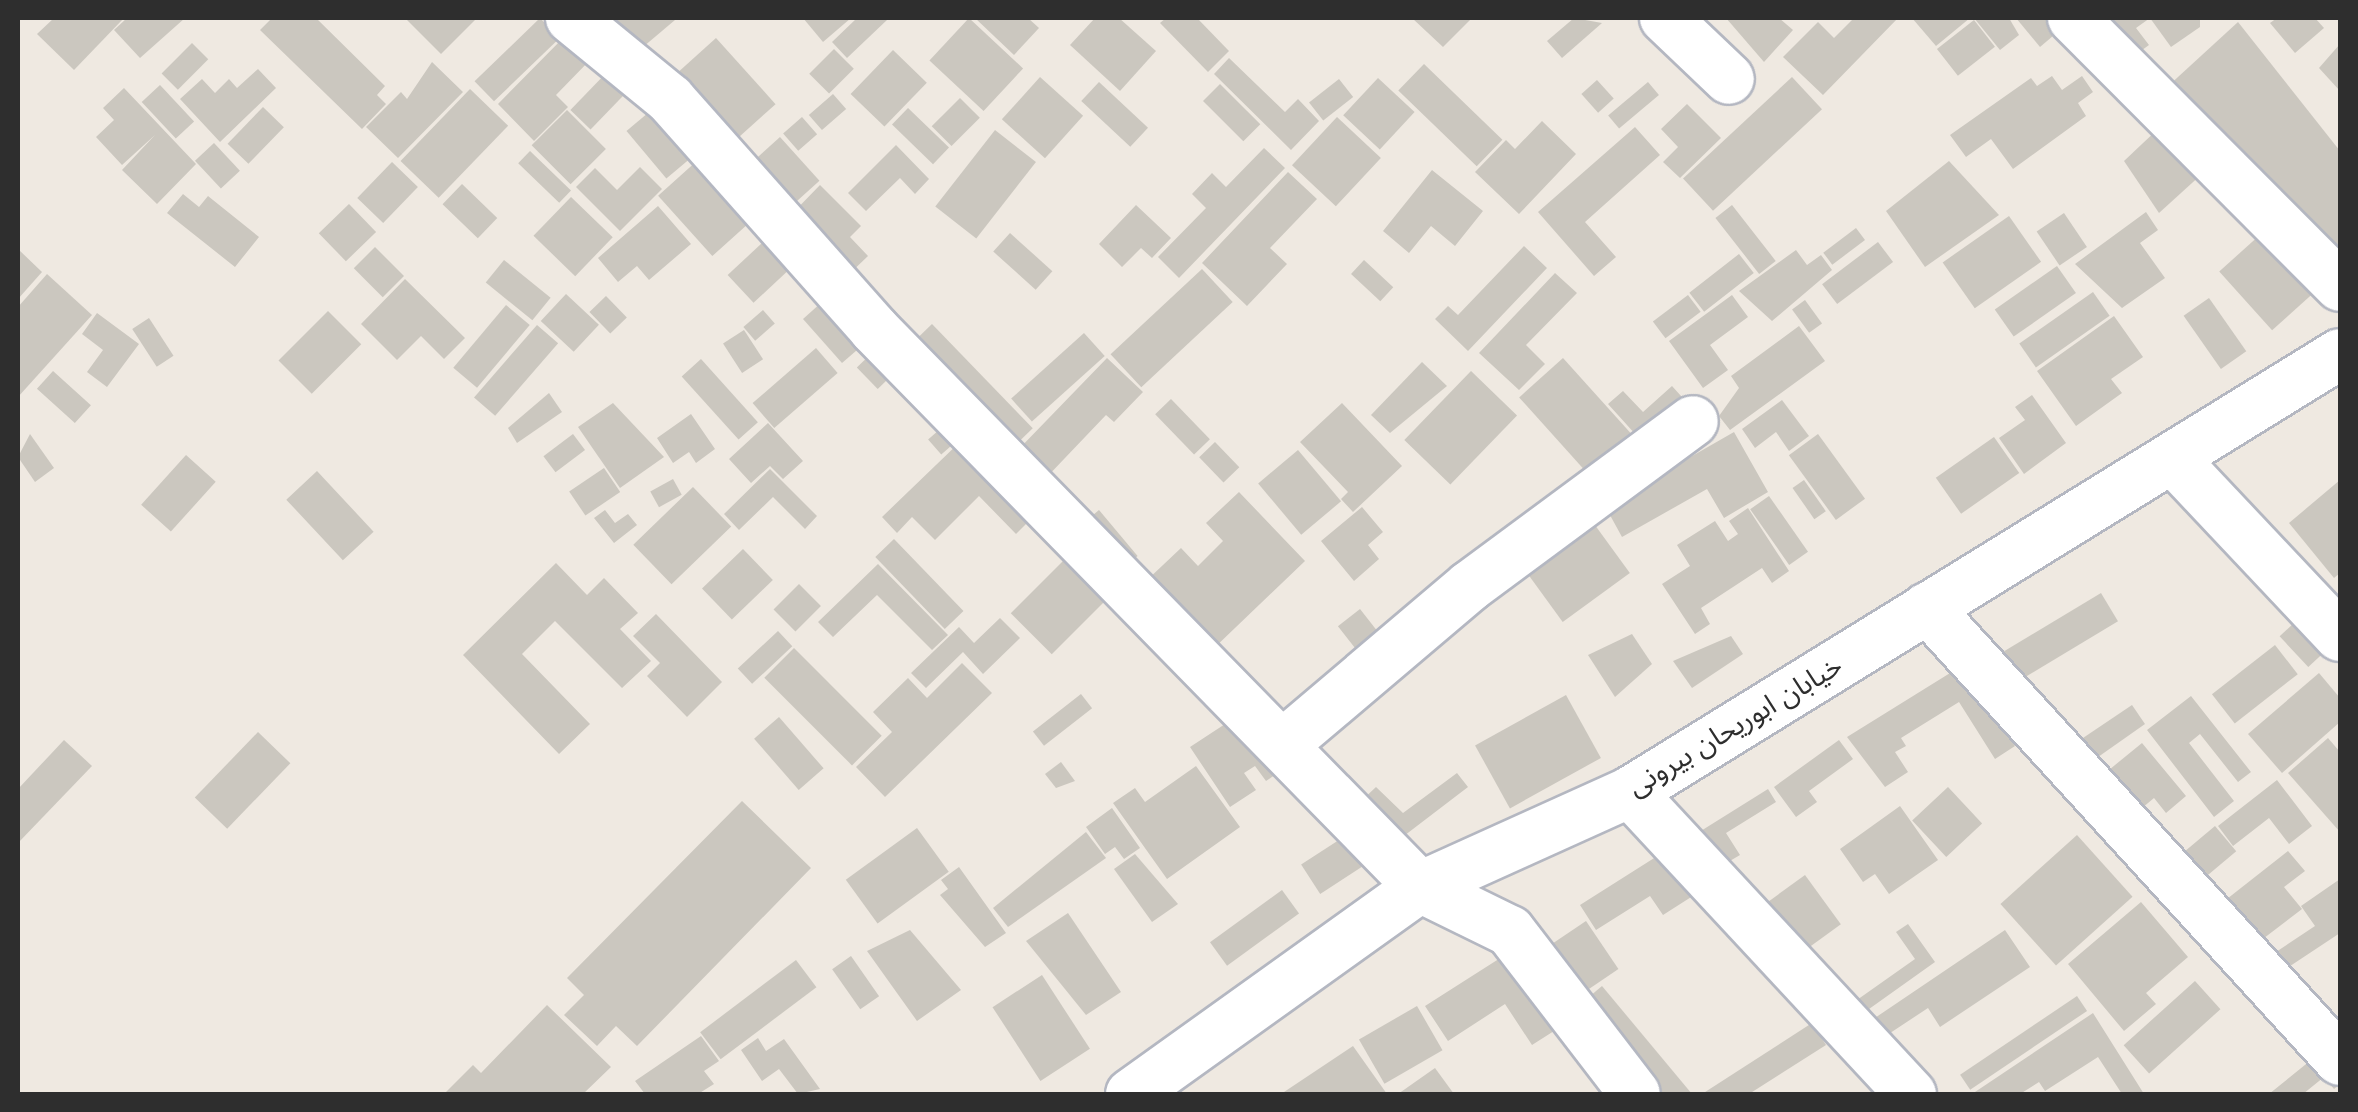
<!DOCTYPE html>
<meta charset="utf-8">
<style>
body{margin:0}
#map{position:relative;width:2358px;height:1112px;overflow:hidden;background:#efe9e1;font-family:"Varela Round","Noto Sans Arabic",sans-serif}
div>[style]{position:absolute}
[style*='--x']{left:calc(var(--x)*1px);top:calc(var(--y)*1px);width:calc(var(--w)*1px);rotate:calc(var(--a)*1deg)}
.building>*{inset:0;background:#cbc7bf;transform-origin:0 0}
.roads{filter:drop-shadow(2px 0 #b4b7c1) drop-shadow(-2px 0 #b4b7c1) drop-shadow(0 2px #b4b7c1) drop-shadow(0 -2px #b4b7c1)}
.minor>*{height:50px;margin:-25px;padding:0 25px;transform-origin:25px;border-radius:25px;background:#fff}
span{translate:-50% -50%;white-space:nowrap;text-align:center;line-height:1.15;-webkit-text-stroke:8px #fff;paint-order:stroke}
.street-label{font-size:28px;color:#2e2e2e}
.frame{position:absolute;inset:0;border:20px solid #2e2e2e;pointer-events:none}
</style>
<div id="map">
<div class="building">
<div style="clip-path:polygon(54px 18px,124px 18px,74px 70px,37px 34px)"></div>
<div style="clip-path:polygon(127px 18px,185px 18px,140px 58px,114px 30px)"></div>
<div style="clip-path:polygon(272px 18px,316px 18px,385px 86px,377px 95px,386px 104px,362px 129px,260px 30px)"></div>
<div style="clip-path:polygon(405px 18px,477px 18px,441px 54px)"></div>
<div style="left:540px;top:18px;width:28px;height:91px;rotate:46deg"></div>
<div style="clip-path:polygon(588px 18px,673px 18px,675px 20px,630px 58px)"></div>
<div style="clip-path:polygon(803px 18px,851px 18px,823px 42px)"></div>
<div style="clip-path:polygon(857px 18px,887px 20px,847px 58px,832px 42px)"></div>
<div style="left:969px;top:18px;width:74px;height:58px;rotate:43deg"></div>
<div style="clip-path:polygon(975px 18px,1028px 18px,1039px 28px,1014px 55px)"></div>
<div style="clip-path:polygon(1095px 18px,1119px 18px,1156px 51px,1120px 91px,1070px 45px)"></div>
<div style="clip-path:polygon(1166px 18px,1197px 18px,1229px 51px,1208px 72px,1160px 23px)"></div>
<div style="clip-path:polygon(1412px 18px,1472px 18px,1443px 47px)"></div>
<div style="clip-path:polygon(1574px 18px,1602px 23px,1562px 58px,1547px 41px)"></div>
<div style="clip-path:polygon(1726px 18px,1779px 18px,1793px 30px,1764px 62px)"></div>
<div style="clip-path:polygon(1854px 18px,1898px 18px,1823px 95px,1783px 57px,1818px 22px,1834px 38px)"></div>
<div style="clip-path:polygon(1912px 18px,1970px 18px,1936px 46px)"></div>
<div style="clip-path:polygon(1974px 18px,2009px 18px,2019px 35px,2000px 50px)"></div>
<div style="clip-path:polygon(2016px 18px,2050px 18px,2060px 30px,2040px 47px)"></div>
<div style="clip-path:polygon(2117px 18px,2150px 18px,2136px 28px,2149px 45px,2127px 61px,2102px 29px)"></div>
<div style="clip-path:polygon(2150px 18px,2200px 18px,2200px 27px,2171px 47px)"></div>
<div style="clip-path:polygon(2277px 18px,2315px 18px,2324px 28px,2295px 53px,2270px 23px)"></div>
<div style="left:1974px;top:20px;width:34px;height:47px;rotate:52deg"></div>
<div style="clip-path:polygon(2238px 22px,2340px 151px,2340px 278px,2166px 88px)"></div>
<div style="clip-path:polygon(566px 35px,591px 59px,556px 95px,568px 107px,534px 141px,498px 104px)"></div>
<div style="left:716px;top:38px;width:89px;height:66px;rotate:48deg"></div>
<div style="left:192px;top:43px;width:23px;height:43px;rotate:45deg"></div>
<div style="clip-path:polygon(2340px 44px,2340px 91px,2319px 68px)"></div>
<div style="left:834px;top:49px;width:28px;height:35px;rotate:45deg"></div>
<div style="left:893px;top:50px;width:47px;height:61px;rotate:44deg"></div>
<div style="clip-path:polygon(1229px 58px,1285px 112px,1298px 99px,1319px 121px,1291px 150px,1214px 74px)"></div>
<div style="clip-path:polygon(432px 62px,463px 92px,398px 158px,366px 127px,401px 92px,407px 99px)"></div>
<div style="left:1424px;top:64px;width:109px;height:37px;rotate:44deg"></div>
<div style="clip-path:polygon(258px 69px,276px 88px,220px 142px,180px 99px,202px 79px,215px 93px,229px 79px,237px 88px)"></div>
<div style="left:610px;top:69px;width:28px;height:57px;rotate:44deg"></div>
<div style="clip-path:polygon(2052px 76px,2062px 90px,2082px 76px,2093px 92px,2078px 103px,2086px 116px,2013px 169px,1991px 139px,1966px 157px,1950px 135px,2031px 78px,2037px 86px)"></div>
<div style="left:1040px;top:77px;width:58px;height:57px;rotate:42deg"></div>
<div style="left:1792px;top:77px;width:44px;height:149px;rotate:47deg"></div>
<div style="left:1378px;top:78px;width:50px;height:51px;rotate:43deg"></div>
<div style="left:1339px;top:79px;width:23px;height:38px;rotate:52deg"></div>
<div style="left:1597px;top:80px;width:25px;height:21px;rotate:48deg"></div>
<div style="left:1099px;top:82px;width:67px;height:26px;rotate:43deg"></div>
<div style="left:1648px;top:82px;width:17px;height:52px;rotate:50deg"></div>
<div style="left:1220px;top:84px;width:57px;height:24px;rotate:45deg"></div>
<div style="left:160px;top:85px;width:50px;height:25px;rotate:47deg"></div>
<div style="clip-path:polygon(124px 88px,196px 164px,157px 204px,122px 170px,155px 135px,122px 165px,96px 137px,114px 120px,103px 108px)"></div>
<div style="left:470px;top:89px;width:53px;height:100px;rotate:44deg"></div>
<div style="left:833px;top:94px;width:20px;height:32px;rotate:49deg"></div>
<div style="left:960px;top:98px;width:28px;height:40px;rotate:45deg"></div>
<div style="left:661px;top:102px;width:62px;height:45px;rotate:50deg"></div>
<div style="clip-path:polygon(1687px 104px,1721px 138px,1680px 178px,1663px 162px,1678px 147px,1661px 129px)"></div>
<div style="left:263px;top:107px;width:29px;height:51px;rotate:44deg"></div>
<div style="left:908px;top:108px;width:57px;height:23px;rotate:44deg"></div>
<div style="left:567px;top:110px;width:55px;height:50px;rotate:45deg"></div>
<div style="left:802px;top:117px;width:23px;height:25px;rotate:49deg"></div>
<div style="left:1337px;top:117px;width:60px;height:66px;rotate:43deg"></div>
<div style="clip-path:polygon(1542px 121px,1576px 154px,1519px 214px,1475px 172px,1506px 140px,1515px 149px)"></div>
<div style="clip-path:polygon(1635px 127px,1660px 155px,1585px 222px,1616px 257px,1594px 276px,1538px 212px)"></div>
<div style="clip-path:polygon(2160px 127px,2203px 173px,2159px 213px,2124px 161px)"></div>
<div style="left:995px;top:130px;width:52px;height:97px;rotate:38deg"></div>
<div style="left:780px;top:137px;width:59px;height:50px;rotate:48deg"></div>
<div style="left:214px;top:143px;width:38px;height:26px;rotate:47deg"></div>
<div style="clip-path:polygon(896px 145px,929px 179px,915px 194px,900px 178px,866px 211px,848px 193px)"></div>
<div style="clip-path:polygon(1264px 148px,1285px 168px,1179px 278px,1158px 257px,1206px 208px,1192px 194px,1212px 173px,1226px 187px)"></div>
<div style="left:530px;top:151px;width:57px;height:17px;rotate:44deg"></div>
<div style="left:699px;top:159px;width:81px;height:55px;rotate:48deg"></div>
<div style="clip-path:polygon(1949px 161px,1999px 215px,1925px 267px,1886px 211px)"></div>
<div style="left:392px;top:162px;width:36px;height:50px;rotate:44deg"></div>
<div style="clip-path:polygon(640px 167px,662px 189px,620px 231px,576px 187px,595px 168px,617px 190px)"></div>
<div style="clip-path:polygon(1432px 170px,1483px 211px,1455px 246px,1431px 226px,1409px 253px,1383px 231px)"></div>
<div style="clip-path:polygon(1288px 172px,1317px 199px,1270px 248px,1287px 264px,1247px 306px,1202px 263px)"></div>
<div style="left:462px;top:184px;width:49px;height:28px;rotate:44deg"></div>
<div style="clip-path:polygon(820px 185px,861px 226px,850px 237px,868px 256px,843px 280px,785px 221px)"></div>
<div style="clip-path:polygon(183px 194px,199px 207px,208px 196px,259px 237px,235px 267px,167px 213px)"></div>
<div style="left:571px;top:197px;width:58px;height:54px;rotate:44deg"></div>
<div style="left:349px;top:204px;width:39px;height:42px;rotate:46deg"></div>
<div style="clip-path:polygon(1136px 205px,1171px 238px,1152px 258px,1141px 248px,1122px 267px,1099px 244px)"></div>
<div style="left:1732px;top:205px;width:71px;height:21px;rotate:52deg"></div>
<div style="clip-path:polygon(658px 206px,691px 244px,649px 280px,637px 266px,618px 282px,598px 258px)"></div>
<div style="clip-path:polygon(2146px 212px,2158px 230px,2140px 243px,2165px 278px,2122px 308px,2075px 264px)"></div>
<div style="left:2064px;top:213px;width:41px;height:33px;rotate:56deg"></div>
<div style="left:2009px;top:216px;width:56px;height:81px;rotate:55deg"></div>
<div style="left:2272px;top:224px;width:79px;height:71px;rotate:48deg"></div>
<div style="left:1856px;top:228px;width:15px;height:41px;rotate:53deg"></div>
<div style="left:1010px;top:233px;width:57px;height:25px;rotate:42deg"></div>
<div style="left:1878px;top:242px;width:25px;height:70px;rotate:53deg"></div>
<div style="left:762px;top:243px;width:38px;height:47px;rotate:47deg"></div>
<div style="clip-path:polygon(1524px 246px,1547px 268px,1468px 351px,1435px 319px,1448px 306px,1458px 315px)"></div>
<div style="left:375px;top:247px;width:41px;height:30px;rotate:45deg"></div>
<div style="clip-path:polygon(18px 249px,42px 272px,18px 299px)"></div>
<div style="clip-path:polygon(1796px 250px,1807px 265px,1821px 255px,1832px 270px,1772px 321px,1739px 291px)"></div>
<div style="left:1739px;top:254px;width:24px;height:63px;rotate:52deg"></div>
<div style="left:504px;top:260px;width:60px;height:29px;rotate:39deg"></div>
<div style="left:1364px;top:260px;width:40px;height:19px;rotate:43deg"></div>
<div style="left:2057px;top:266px;width:33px;height:76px;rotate:55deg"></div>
<div style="left:1202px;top:269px;width:45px;height:125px;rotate:47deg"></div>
<div style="clip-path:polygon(1555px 273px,1577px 293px,1526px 345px,1545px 364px,1519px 390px,1479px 353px)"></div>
<div style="clip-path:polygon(47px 274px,92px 315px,18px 397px,18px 307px)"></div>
<div style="clip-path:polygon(405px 279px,465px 338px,444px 359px,421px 336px,397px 360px,361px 324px)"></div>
<div style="left:2093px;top:292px;width:29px;height:90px;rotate:55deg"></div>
<div style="clip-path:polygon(832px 293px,864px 344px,842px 363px,803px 319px)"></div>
<div style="left:566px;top:294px;width:45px;height:37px;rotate:43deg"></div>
<div style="left:1688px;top:295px;width:21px;height:44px;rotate:53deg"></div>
<div style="clip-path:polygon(1732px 295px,1748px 317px,1710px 345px,1728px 370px,1703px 388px,1669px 341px)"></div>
<div style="left:606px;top:296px;width:30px;height:23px;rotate:46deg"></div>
<div style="left:2209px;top:298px;width:65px;height:31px;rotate:55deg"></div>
<div style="left:1805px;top:300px;width:29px;height:16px;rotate:54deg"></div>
<div style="left:506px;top:305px;width:31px;height:82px;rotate:40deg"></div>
<div style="left:763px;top:310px;width:18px;height:26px;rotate:49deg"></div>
<div style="left:328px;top:311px;width:47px;height:70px;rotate:45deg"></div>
<div style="clip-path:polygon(97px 313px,139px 344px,107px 387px,87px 372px,103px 350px,82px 334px)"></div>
<div style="clip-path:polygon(2114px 316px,2143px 357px,2111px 379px,2122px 393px,2076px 426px,2037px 371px)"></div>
<div style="left:149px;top:318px;width:45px;height:20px;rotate:57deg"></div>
<div style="left:932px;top:324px;width:145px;height:33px;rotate:46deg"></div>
<div style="left:537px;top:325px;width:28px;height:96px;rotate:41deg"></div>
<div style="clip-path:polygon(1799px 326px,1825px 361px,1730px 430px,1719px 416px,1739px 388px,1731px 376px)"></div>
<div style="left:744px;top:330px;width:35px;height:25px;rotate:57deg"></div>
<div style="left:1084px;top:333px;width:31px;height:98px;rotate:48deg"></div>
<div style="left:816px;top:348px;width:33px;height:84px;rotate:49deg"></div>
<div style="left:877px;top:348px;width:30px;height:28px;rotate:46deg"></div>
<div style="clip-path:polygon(1107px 358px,1143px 392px,1114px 422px,1106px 415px,1044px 480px,1015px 453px)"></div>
<div style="left:1563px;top:358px;width:110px;height:59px;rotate:48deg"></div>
<div style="left:701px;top:359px;width:85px;height:26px;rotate:48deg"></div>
<div style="clip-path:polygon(1422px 362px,1447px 386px,1390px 433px,1371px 415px)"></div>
<div style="left:53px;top:371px;width:51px;height:24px;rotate:42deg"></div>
<div style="left:1471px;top:371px;width:64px;height:96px;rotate:44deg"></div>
<div style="clip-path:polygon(1672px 386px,1690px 406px,1646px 446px,1608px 404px,1623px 391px,1643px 412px)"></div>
<div style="clip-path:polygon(549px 393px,562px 412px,517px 443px,508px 428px)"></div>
<div style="clip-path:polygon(2032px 395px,2066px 443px,2024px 474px,1999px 438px,2025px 420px,2015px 407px)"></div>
<div style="left:1171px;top:399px;width:56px;height:22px;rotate:46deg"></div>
<div style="clip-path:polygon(1782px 400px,1809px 436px,1789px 451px,1776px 432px,1755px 448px,1742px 429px)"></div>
<div style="clip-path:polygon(613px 403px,664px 457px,620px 488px,578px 427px)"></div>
<div style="clip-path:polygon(1342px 403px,1402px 466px,1353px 512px,1341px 499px,1348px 492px,1300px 442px)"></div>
<div style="clip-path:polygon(691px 414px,715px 449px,696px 463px,689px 452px,673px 463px,657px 438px)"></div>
<div style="clip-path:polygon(768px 423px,803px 461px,783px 479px,770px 466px,751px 483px,729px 459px)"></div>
<div style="left:947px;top:423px;width:20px;height:25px;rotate:49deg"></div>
<div style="clip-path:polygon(1734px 432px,1768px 492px,1724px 518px,1707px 489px,1622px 537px,1605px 506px)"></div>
<div style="clip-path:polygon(30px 434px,54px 468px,35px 482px,18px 457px)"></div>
<div style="left:573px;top:434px;width:20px;height:37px;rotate:53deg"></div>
<div style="left:1818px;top:434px;width:80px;height:36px;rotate:54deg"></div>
<div style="left:1994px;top:437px;width:44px;height:71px;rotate:55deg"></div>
<div style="clip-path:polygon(963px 439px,1036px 514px,1016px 534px,979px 496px,935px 540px,912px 517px,897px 533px,882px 517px)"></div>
<div style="left:1215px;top:442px;width:35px;height:22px;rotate:46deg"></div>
<div style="left:1298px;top:450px;width:67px;height:52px;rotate:50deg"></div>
<div style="left:186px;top:455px;width:40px;height:67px;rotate:42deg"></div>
<div style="left:604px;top:468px;width:29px;height:42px;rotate:56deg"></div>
<div style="clip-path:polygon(770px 469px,817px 516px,805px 529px,773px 497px,739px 530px,724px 514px)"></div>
<div style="left:317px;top:471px;width:83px;height:42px;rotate:47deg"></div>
<div style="left:673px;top:479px;width:18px;height:26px;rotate:61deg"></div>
<div style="left:1804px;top:480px;width:38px;height:14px;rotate:55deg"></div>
<div style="clip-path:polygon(2340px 480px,2340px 573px,2334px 578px,2289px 523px)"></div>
<div style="left:693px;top:487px;width:55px;height:83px;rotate:46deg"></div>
<div style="clip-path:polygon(1239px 492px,1305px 561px,1211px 651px,1145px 582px,1181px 548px,1198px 566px,1223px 541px,1206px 523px)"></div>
<div style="left:1769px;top:496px;width:68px;height:23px;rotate:55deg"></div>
<div style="clip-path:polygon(1362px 507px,1383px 532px,1368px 545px,1379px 559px,1354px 581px,1321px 541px)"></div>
<div style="clip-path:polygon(1748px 508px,1789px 571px,1772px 583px,1762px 568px,1701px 608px,1710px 624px,1695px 634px,1662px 584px,1690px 566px,1677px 545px,1715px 521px,1728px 541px,1738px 534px,1729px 521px)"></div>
<div style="clip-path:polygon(605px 510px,615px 523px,628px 514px,637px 525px,614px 543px,594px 518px)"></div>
<div style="left:1099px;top:510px;width:60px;height:21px;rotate:50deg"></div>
<div style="left:1584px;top:510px;width:78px;height:83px;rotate:54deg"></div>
<div style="left:894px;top:539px;width:100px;height:26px;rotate:46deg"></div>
<div style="left:743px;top:549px;width:43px;height:57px;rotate:46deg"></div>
<div style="left:1073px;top:551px;width:58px;height:88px;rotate:45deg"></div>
<div style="clip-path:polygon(556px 563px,587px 595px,604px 578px,638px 613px,620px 629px,651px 661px,622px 688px,555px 621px,522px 654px,590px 724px,559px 754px,463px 655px)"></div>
<div style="clip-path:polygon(878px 564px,948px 635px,932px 650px,877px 595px,833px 637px,818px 622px)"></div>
<div style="left:799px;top:584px;width:31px;height:36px;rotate:45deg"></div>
<div style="left:2101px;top:593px;width:33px;height:131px;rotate:59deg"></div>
<div style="left:1360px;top:609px;width:36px;height:28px;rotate:52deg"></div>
<div style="clip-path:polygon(656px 614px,722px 682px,687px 717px,647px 676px,660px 663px,633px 636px)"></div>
<div style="clip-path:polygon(1000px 618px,1020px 638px,983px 674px,963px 652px,926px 688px,911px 673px,959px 627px,974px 643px)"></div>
<div style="left:2295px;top:622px;width:42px;height:21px;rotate:47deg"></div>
<div style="left:778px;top:631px;width:21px;height:55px;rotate:47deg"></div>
<div style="clip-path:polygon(1632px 634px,1652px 664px,1615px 697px,1588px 655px)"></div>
<div style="clip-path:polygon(1731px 636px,1743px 654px,1692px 688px,1673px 661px)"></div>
<div style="left:2275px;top:645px;width:37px;height:80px;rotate:52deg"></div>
<div style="left:794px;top:648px;width:124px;height:42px;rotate:45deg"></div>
<div style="clip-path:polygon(962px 663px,992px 693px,885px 797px,856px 767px,892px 732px,873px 712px,908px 678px,927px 698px)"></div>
<div style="clip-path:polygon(1963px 665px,2015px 746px,1995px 759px,1959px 702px,1901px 738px,1906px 746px,1895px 752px,1908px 772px,1885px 787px,1847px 737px)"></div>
<div style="clip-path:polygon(2319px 673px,2340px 698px,2340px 722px,2282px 773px,2248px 734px)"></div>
<div style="left:1081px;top:694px;width:18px;height:61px;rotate:52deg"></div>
<div style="left:1566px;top:695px;width:72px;height:104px;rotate:61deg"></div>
<div style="clip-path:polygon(2191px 696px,2251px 772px,2238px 782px,2200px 734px,2189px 743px,2234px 801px,2214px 817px,2147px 730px)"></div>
<div style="clip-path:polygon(2132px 705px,2145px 724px,2081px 769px,2080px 740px)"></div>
<div style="clip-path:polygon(1248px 709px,1287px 767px,1266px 781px,1255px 766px,1244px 773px,1256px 790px,1230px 807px,1190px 747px)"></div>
<div style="left:779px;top:717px;width:68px;height:33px;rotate:49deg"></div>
<div style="left:258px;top:732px;width:45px;height:91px;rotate:44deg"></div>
<div style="clip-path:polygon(2328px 738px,2340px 752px,2340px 832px,2288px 773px)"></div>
<div style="clip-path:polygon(64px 740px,92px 766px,18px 843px,18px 789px)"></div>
<div style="clip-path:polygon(1839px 740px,1853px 759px,1809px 791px,1817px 802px,1796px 817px,1774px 787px)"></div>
<div style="clip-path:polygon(2142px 743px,2186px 796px,2166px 813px,2154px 798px,2136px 813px,2104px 774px)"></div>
<div style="clip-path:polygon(1061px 762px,1075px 781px,1056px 788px,1045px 774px)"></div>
<div style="clip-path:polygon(1196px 766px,1240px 827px,1167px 879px,1113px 803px,1135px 788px,1145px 802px)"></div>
<div style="clip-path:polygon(1457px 773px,1468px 787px,1396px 842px,1358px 804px,1376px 787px,1403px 813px)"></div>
<div style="clip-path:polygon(2277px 780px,2312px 826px,2289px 844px,2269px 818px,2233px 846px,2218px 826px)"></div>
<div style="left:1948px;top:787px;width:50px;height:49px;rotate:47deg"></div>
<div style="clip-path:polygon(1768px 789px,1776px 802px,1726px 833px,1740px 855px,1718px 868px,1696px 834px)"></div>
<div style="clip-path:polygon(742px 801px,811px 868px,637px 1046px,616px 1026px,597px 1046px,564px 1015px,584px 995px,567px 978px)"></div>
<div style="clip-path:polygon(1900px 806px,1938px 860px,1889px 894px,1875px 874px,1863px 882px,1840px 849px)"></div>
<div style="clip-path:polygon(1112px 808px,1140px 848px,1124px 859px,1115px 847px,1105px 854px,1086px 827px)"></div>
<div style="left:2215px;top:826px;width:33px;height:56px;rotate:50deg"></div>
<div style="left:1359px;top:827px;width:35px;height:69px;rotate:57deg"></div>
<div style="left:917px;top:828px;width:54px;height:88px;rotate:54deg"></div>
<div style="clip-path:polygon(1086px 832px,1106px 858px,1008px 927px,993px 908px)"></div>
<div style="left:2077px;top:835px;width:83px;height:103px;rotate:48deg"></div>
<div style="clip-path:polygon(1670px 848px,1699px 892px,1663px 915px,1650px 896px,1596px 930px,1580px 905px)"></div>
<div style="clip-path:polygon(2288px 851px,2305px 871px,2284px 887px,2302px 909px,2251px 948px,2218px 906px)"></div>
<div style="clip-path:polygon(1135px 854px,1178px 904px,1152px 922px,1114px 869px)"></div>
<div style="clip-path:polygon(959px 867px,1006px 933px,985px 947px,940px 895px,948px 889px,941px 880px)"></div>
<div style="left:1805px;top:875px;width:61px;height:60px;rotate:54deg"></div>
<div style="clip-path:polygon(2340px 879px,2340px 933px,2278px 974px,2267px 958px,2315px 926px,2301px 906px)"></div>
<div style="left:1282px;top:890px;width:29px;height:89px;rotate:54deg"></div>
<div style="clip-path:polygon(2141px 902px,2188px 957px,2146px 993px,2156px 1004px,2124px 1031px,2068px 964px)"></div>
<div style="clip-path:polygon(1068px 913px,1121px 992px,1086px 1015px,1026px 941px)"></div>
<div style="left:1586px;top:921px;width:58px;height:60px;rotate:56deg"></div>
<div style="clip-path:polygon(1908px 924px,1935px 962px,1855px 1019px,1847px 1007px,1915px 959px,1896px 932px)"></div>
<div style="clip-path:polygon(910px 930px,961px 990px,917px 1021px,867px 951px)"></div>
<div style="clip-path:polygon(2005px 930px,2030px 967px,1940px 1027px,1928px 1008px,1875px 1043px,1863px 1026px)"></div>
<div style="clip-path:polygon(1505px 955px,1554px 1031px,1532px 1045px,1505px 1004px,1448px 1041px,1425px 1006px)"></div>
<div style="left:851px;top:956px;width:49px;height:23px;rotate:55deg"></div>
<div style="left:796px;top:960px;width:34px;height:120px;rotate:53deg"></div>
<div style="left:1042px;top:975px;width:88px;height:59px;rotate:57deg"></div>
<div style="left:2195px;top:981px;width:38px;height:96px;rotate:48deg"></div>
<div style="clip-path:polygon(1602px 986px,1692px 1094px,1647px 1094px,1576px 1008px)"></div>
<div style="left:2077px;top:996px;width:18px;height:141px;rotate:56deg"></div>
<div style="clip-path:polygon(547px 1005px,611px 1067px,583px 1094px,444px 1094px,473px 1065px,481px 1073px)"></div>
<div style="left:1417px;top:1006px;width:51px;height:67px;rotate:60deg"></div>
<div style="clip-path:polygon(2093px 1013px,2144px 1094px,2122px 1094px,2098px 1057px,2045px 1091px,2039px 1082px,2020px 1094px,1972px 1094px)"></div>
<div style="clip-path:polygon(1812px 1023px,1826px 1045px,1749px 1094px,1702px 1094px)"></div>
<div style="clip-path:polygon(701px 1036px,719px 1061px,704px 1071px,714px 1084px,698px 1094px,645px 1094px,635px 1081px)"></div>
<div style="clip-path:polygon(758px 1038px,766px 1051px,784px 1039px,820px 1089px,798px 1094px,779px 1069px,762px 1081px,741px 1050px)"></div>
<div style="clip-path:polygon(1353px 1046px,1387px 1094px,1281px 1094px)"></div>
<div style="clip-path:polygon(2321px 1052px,2340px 1084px,2334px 1089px,2324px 1077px,2303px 1094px,2269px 1094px)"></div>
<div style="clip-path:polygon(1435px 1068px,1454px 1094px,1398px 1094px)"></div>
</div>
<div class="roads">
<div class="minor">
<div style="--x:571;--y:18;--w:128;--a:39.3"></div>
<div style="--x:670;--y:99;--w:307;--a:48.4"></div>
<div style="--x:874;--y:329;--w:781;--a:45.62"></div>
<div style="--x:1420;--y:887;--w:100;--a:26.1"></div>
<div style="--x:1510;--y:931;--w:205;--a:52.5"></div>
<div style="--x:1665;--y:18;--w:88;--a:43.6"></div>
<div style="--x:2073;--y:18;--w:378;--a:45.1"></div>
<div style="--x:2173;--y:459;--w:243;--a:46.7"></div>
<div style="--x:1927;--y:608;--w:612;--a:47.58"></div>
<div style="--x:1286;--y:742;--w:241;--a:-40.3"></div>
<div style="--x:1470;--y:586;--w:277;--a:-36.5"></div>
<div style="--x:1630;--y:792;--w:413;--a:47.1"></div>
<div style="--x:1131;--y:1094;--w:355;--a:-35.6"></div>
<div style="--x:1420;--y:887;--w:230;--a:-24.3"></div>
<div style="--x:1630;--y:792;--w:834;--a:-31.67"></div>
</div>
</div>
<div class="street-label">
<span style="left:1735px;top:726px;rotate:-31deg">خیابان ابوریحان بیرونی</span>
</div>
<div class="frame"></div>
</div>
